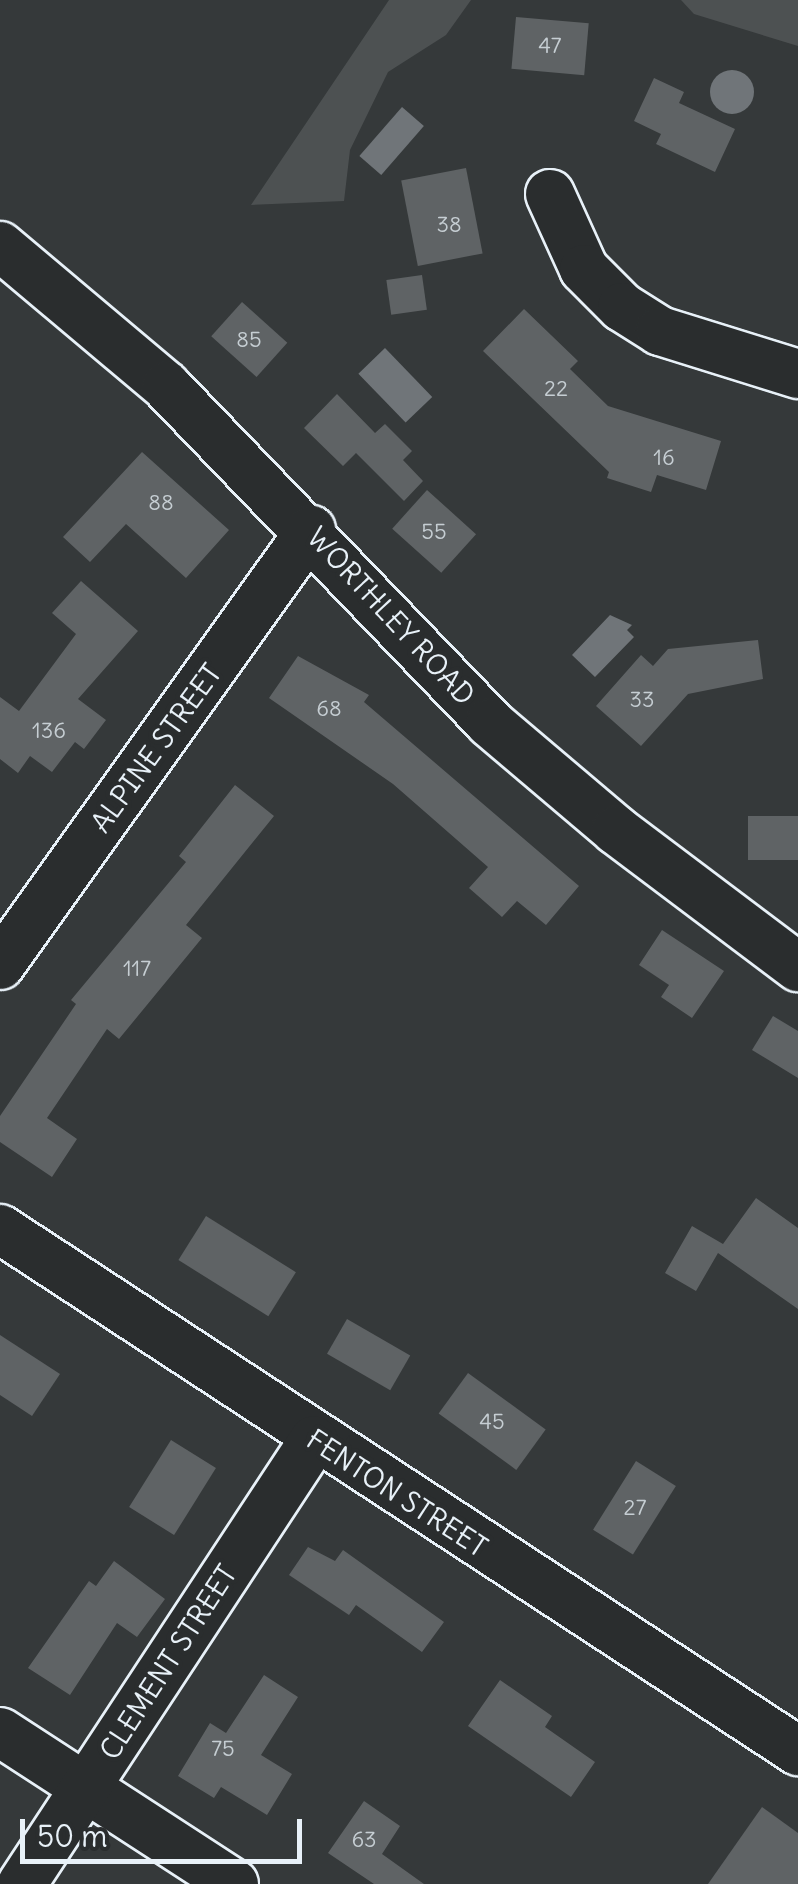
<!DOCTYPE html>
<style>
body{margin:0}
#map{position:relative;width:798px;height:1884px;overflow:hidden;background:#35393a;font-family:Delius,sans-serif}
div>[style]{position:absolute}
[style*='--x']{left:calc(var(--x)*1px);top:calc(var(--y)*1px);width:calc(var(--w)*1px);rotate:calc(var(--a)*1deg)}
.green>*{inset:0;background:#4d5152}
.water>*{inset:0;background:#707579;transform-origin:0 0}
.round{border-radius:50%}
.building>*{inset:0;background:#5f6365;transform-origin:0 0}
.roads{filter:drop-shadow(2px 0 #e8f1f8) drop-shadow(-2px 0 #e8f1f8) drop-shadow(0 2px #e8f1f8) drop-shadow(0 -2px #e8f1f8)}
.minor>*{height:48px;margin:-24px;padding:0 24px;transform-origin:24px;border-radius:24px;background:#2a2d2e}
span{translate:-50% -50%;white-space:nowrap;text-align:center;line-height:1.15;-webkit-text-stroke:9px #2a2d2e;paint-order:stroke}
.number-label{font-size:22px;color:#c6ced3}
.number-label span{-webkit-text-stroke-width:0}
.street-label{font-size:28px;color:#e8f1f8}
.scale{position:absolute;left:20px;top:1819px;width:282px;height:45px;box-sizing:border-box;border:5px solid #e8f1f8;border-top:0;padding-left:12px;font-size:30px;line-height:35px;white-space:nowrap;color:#e8f1f8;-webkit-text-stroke:8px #2a2d2e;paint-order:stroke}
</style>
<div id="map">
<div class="green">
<div style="clip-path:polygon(389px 0,471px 0,446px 35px,388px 72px,350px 150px,344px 201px,251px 205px)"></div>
<div style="clip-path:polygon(681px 0,798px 0,798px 46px,694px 14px)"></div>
</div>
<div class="water">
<div class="round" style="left:710px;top:70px;width:44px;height:44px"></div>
<div style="left:402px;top:107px;width:29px;height:65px;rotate:41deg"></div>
<div style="left:385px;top:348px;width:68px;height:37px;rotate:46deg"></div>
<div style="clip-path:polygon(610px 615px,632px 625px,627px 630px,634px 637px,595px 677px,572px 655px)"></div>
</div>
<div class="building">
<div style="left:516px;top:17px;width:73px;height:52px;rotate:5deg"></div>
<div style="clip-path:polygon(654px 78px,684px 92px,679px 103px,735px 129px,715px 172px,656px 144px,661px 134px,634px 121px)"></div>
<div style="left:466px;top:168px;width:87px;height:66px;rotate:79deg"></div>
<div style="left:422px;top:275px;width:35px;height:36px;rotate:82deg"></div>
<div style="left:242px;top:302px;width:61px;height:46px;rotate:42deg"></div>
<div style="clip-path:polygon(524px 309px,578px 361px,570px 369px,608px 406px,721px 441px,706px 490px,657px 475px,651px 492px,607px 478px,609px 472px,483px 351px)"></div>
<div style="clip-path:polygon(337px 394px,375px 433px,385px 424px,412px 451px,403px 460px,423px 481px,404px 501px,356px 453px,343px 466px,304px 428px)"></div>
<div style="clip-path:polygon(142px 452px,229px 530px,186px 578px,126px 524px,90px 562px,63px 537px)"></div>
<div style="left:427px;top:490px;width:66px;height:52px;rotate:42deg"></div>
<div style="clip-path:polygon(81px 581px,138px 631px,78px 699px,106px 720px,84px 749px,75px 742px,52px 772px,30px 756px,18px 773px,0 759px,0 697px,19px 711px,76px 634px,52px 613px)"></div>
<div style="clip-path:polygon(758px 640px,763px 679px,688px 694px,641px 746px,596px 706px,641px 655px,653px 666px,668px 649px)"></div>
<div style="clip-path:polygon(298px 656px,369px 695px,364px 702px,579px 886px,546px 925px,517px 901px,502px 917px,469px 888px,488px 867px,393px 784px,269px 698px)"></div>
<div style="clip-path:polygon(235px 785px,274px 816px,186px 925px,202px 938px,119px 1039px,107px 1029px,47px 1118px,77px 1139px,52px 1177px,0 1142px,0 1116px,76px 1004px,71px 1000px,186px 862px,179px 856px)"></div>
<div style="left:798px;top:816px;width:44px;height:50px;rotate:90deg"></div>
<div style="clip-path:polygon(662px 930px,724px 971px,692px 1018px,661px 997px,669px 985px,639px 965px)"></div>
<div style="clip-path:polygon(773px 1016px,798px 1031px,798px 1078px,752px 1050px)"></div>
<div style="clip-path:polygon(756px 1198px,798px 1228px,798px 1309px,718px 1253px,696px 1291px,665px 1273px,692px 1226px,723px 1244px)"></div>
<div style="left:206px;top:1216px;width:106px;height:52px;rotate:32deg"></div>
<div style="left:347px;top:1319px;width:73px;height:40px;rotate:30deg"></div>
<div style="clip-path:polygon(0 1335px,60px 1374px,32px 1416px,0 1395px)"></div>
<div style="left:468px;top:1373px;width:96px;height:50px;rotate:36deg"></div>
<div style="left:171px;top:1440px;width:53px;height:79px;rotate:32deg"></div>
<div style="left:636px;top:1461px;width:47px;height:81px;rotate:32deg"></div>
<div style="clip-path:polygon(308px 1547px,335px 1561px,343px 1550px,444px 1622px,422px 1652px,356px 1605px,349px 1615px,289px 1575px)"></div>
<div style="clip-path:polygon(114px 1561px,165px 1599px,137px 1637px,117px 1623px,70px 1695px,28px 1668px,89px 1581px,96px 1586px)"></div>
<div style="clip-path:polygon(264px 1675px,298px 1697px,261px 1755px,292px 1774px,267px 1815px,221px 1787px,214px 1798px,178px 1776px,210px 1723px,226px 1733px)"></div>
<div style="clip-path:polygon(500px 1680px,552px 1716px,545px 1727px,595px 1762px,571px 1797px,468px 1726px)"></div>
<div style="clip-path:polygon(364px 1801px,400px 1826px,382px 1854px,424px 1884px,374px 1884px,328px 1853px)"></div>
<div style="clip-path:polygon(762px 1807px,798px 1833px,798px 1884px,708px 1884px)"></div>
</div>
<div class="roads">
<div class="minor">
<div style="--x:550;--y:194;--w:82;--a:65.6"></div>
<div style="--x:584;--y:269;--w:54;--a:45"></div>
<div style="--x:622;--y:307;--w:45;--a:32.3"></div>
<div style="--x:660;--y:331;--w:145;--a:17.3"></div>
<div style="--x:0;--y:246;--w:217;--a:40.1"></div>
<div style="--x:166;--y:386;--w:467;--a:46.1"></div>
<div style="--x:490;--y:723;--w:165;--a:40.3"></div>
<div style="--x:616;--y:830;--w:228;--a:37"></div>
<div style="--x:0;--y:965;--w:535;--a:-54.44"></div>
<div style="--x:0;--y:1229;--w:954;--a:33.19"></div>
<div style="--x:0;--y:1732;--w:279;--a:33"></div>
<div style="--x:22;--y:1884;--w:531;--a:-56.67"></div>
</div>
</div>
<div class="number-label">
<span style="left:550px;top:46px">47</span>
<span style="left:449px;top:225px">38</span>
<span style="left:249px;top:340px">85</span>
<span style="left:556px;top:389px">22</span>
<span style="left:664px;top:458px">16</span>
<span style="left:161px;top:503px">88</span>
<span style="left:434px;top:532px">55</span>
<span style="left:642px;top:700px">33</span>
<span style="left:329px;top:709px">68</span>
<span style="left:49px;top:731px">136</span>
<span style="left:137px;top:969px">117</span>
<span style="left:492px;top:1422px">45</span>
<span style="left:635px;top:1508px">27</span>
<span style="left:223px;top:1749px">75</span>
<span style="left:364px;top:1840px">63</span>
</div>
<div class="street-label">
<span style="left:391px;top:616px;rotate:47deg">WORTHLEY ROAD</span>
<span style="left:156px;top:748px;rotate:-54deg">ALPINE STREET</span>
<span style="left:397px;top:1493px;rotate:33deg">FENTON STREET</span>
<span style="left:168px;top:1662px;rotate:-57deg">CLEMENT STREET</span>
</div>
<div class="scale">50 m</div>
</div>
